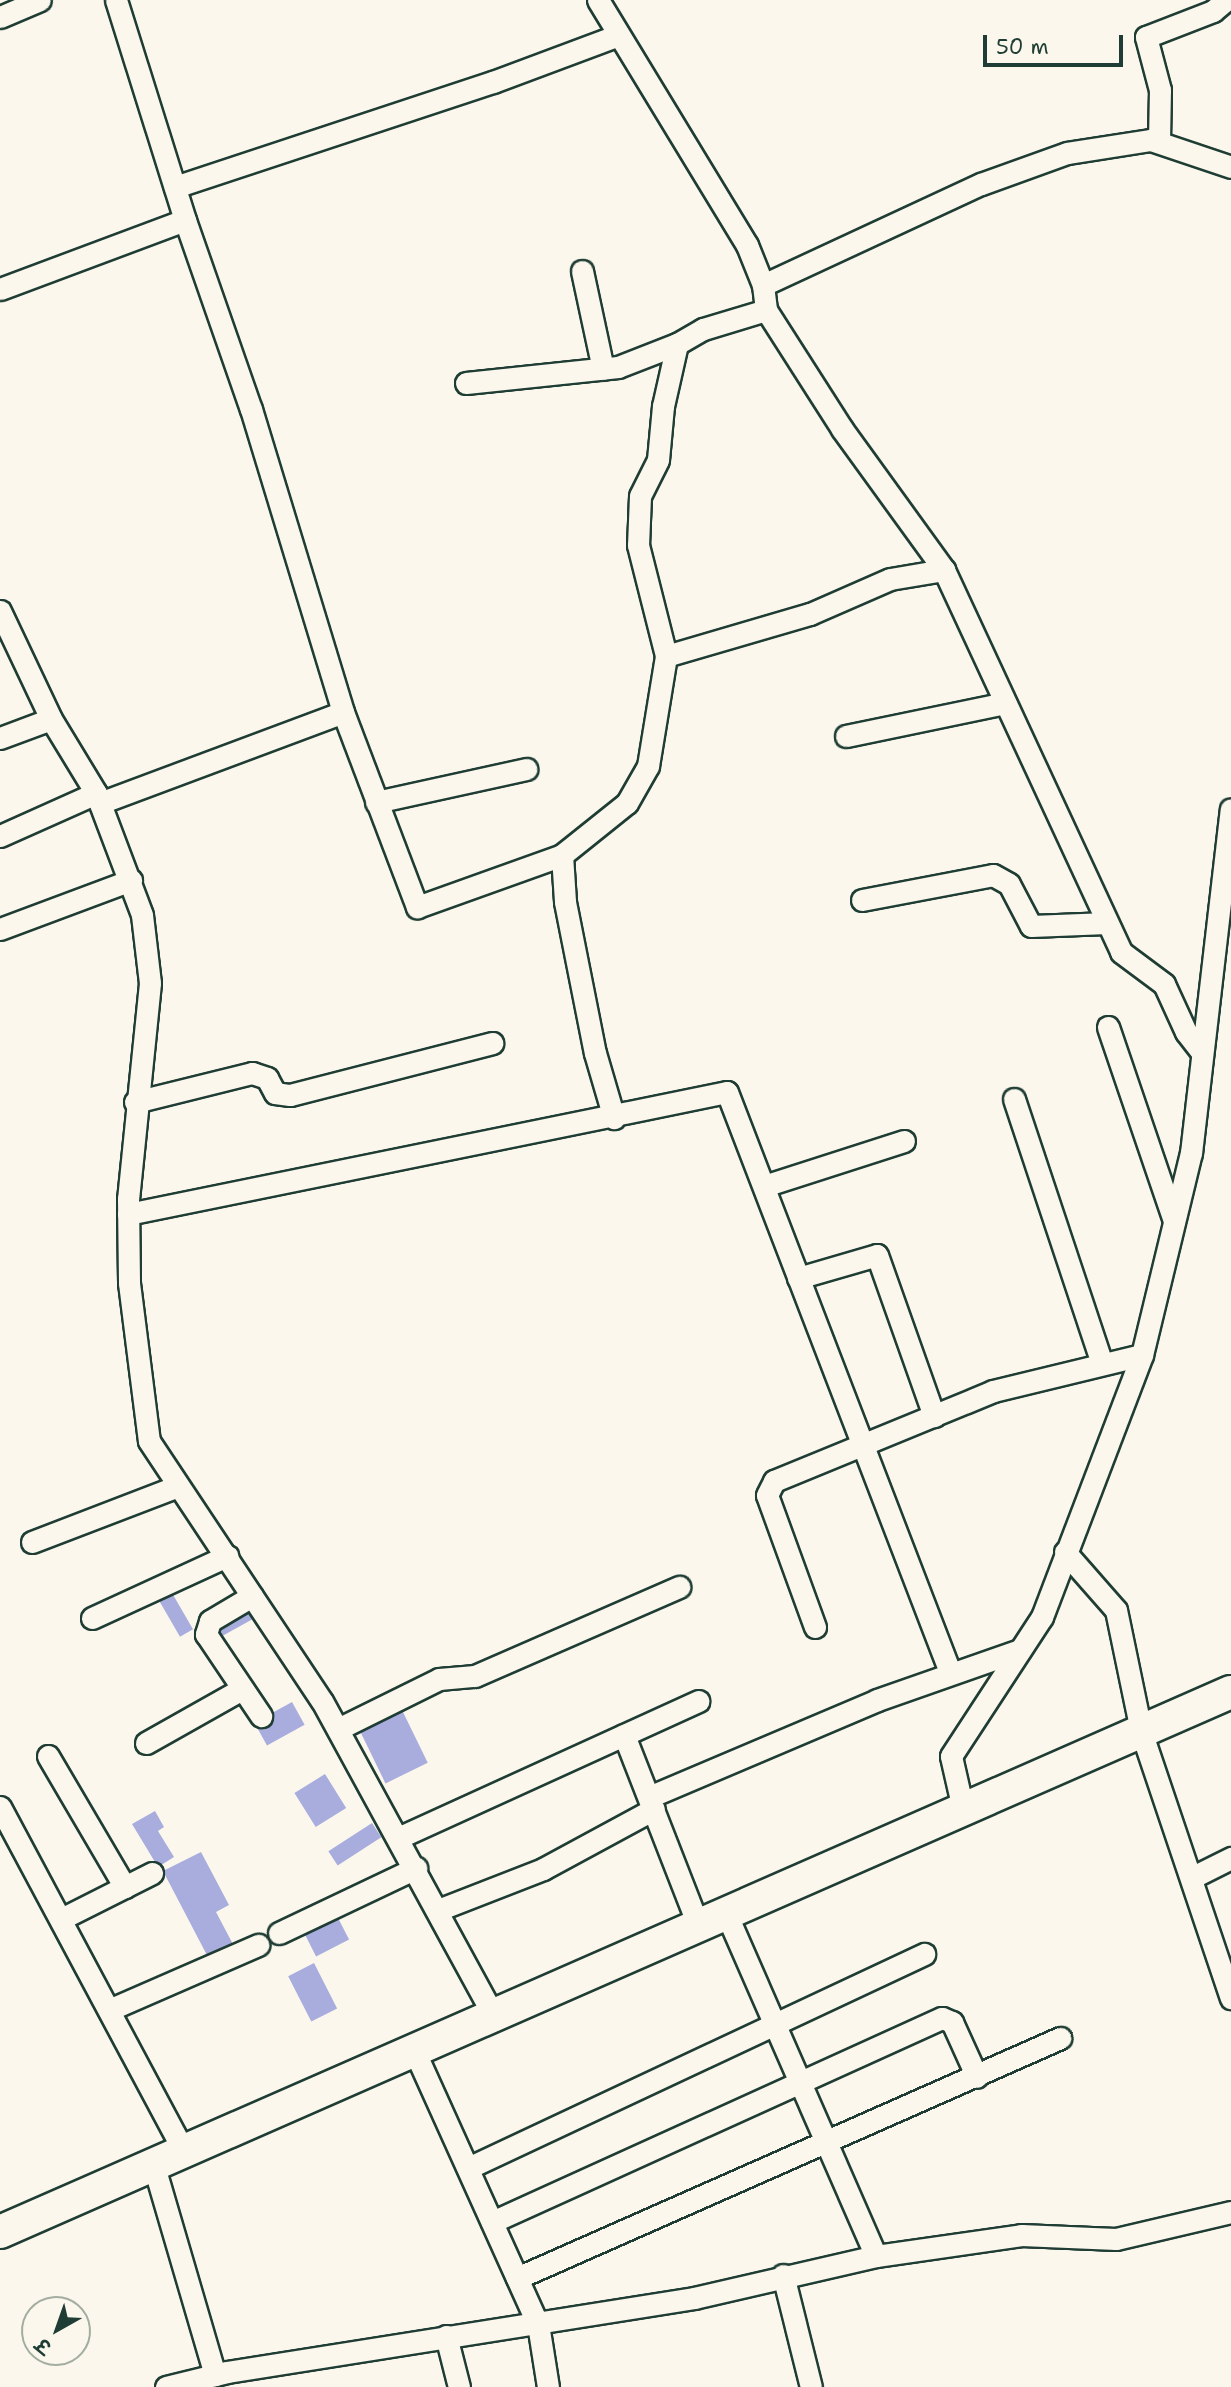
<!DOCTYPE html>
<meta charset="utf-8">
<style>
body{margin:0}
#map{position:relative;width:1231px;height:2387px;overflow:hidden;background:#fbf7ec;font-family:"Shantell Sans","Playpen Sans Deva",sans-serif}
div>[style]{position:absolute}
[style*='--x']{left:calc(var(--x)*1px);top:calc(var(--y)*1px);width:calc(var(--w)*1px);rotate:calc(var(--a)*1deg)}
.building>*{inset:0;background:#a8adde;transform-origin:0 0}
.roads{filter:drop-shadow(2px 0 #1f3d34) drop-shadow(-2px 0 #1f3d34) drop-shadow(0 2px #1f3d34) drop-shadow(0 -2px #1f3d34)}
.minor>*{height:21px;margin:-10.5px;padding:0 10.5px;transform-origin:10.5px;border-radius:10.5px;background:#fbf7ec}
.highway>*{height:32px;margin:-16px;padding:0 16px;transform-origin:16px;border-radius:16px;background:#fbf7ec}
span{translate:-50% -50%;white-space:nowrap;text-align:center;line-height:1.15;-webkit-text-stroke:6px #fbf7ec;paint-order:stroke}
.north{position:absolute;left:21px;top:2296px;width:70px;height:70px;box-sizing:border-box;background:#fbf7ec;border:2px solid #a3ada2;border-radius:50%;rotate:220deg;font-size:19px;font-weight:700;line-height:28px;text-align:center;color:#1f3d34}
.north::after{content:'';display:block;margin:auto;width:24px;height:32px;background:#1f3d34;clip-path:polygon(50% 0,100% 100%,50% 72%,0 100%)}
.scale{position:absolute;left:983px;top:35px;width:140px;height:32px;box-sizing:border-box;border:4px solid #1f3d34;border-top:0;padding-left:9px;font-size:21px;line-height:24px;white-space:nowrap;color:#1f3d34;-webkit-text-stroke:5px #fbf7ec;paint-order:stroke}
</style>
<div id="map">
<div class="building">
<div style="left:172px;top:1593px;width:42px;height:15px;rotate:60deg"></div>
<div style="left:255px;top:1603px;width:13px;height:56px;rotate:61deg"></div>
<div style="left:292px;top:1702px;width:26px;height:43px;rotate:61deg"></div>
<div style="left:401px;top:1708px;width:61px;height:47px;rotate:64deg"></div>
<div style="left:325px;top:1774px;width:40px;height:36px;rotate:58deg"></div>
<div style="clip-path:polygon(155px 1811px,164px 1827px,158px 1831px,174px 1857px,158px 1867px,132px 1824px)"></div>
<div style="left:372px;top:1823px;width:17px;height:52px;rotate:57deg"></div>
<div style="clip-path:polygon(201px 1852px,229px 1905px,216px 1912px,235px 1948px,210px 1961px,163px 1871px)"></div>
<div style="left:335px;top:1912px;width:31px;height:37px;rotate:63deg"></div>
<div style="left:314px;top:1963px;width:51px;height:29px;rotate:63deg"></div>
</div>
<div class="roads">
<div class="minor">
<div style="--x:116;--y:0;--w:231;--a:72.6"></div>
<div style="--x:185;--y:220;--w:200;--a:70.8"></div>
<div style="--x:251;--y:409;--w:317;--a:73.1"></div>
<div style="--x:343;--y:712;--w:209;--a:69.2"></div>
<div style="--x:417;--y:907;--w:154;--a:-19.7"></div>
<div style="--x:562;--y:855;--w:83;--a:-38.7"></div>
<div style="--x:627;--y:803;--w:43;--a:-60.4"></div>
<div style="--x:648;--y:766;--w:111;--a:-80.7"></div>
<div style="--x:598;--y:0;--w:287;--a:58.7"></div>
<div style="--x:747;--y:245;--w:43;--a:68.2"></div>
<div style="--x:763;--y:285;--w:25;--a:83"></div>
<div style="--x:766;--y:310;--w:141;--a:57.4"></div>
<div style="--x:842;--y:429;--w:174;--a:54.1"></div>
<div style="--x:944;--y:570;--w:421;--a:65.1"></div>
<div style="--x:1121;--y:952;--w:54;--a:36.7"></div>
<div style="--x:1164;--y:984;--w:53;--a:65.4"></div>
<div style="--x:1186;--y:1032;--w:24;--a:52"></div>
<div style="--x:0;--y:17;--w:43;--a:-23"></div>
<div style="--x:1159;--y:141;--w:51;--a:-88.9"></div>
<div style="--x:1160;--y:90;--w:55;--a:-104.8"></div>
<div style="--x:1146;--y:37;--w:72;--a:-21.2"></div>
<div style="--x:1213;--y:11;--w:17;--a:-40"></div>
<div style="--x:175;--y:187;--w:335;--a:-18.3"></div>
<div style="--x:493;--y:82;--w:134;--a:-20.5"></div>
<div style="--x:582;--y:271;--w:100;--a:77.9"></div>
<div style="--x:763;--y:285;--w:240;--a:-24.9"></div>
<div style="--x:981;--y:184;--w:91;--a:-19.8"></div>
<div style="--x:1067;--y:153;--w:85;--a:-8.8"></div>
<div style="--x:1151;--y:140;--w:84;--a:18.6"></div>
<div style="--x:0;--y:289;--w:197;--a:-20.5"></div>
<div style="--x:766;--y:310;--w:66;--a:163.2"></div>
<div style="--x:703;--y:329;--w:30;--a:150"></div>
<div style="--x:677;--y:344;--w:64;--a:102.7"></div>
<div style="--x:663;--y:406;--w:54;--a:95.3"></div>
<div style="--x:658;--y:460;--w:40;--a:116.6"></div>
<div style="--x:640;--y:496;--w:49;--a:92.3"></div>
<div style="--x:638;--y:545;--w:114;--a:75.8"></div>
<div style="--x:666;--y:656;--w:150;--a:-16.3"></div>
<div style="--x:810;--y:614;--w:87;--a:-23.6"></div>
<div style="--x:890;--y:579;--w:55;--a:-9.5"></div>
<div style="--x:466;--y:383;--w:153;--a:-6"></div>
<div style="--x:618;--y:367;--w:63;--a:-21.3"></div>
<div style="--x:0;--y:611;--w:119;--a:64.7"></div>
<div style="--x:51;--y:719;--w:87;--a:58.7"></div>
<div style="--x:96;--y:793;--w:130;--a:69.3"></div>
<div style="--x:142;--y:915;--w:68;--a:83.3"></div>
<div style="--x:150;--y:983;--w:217;--a:95.8"></div>
<div style="--x:128;--y:1199;--w:84;--a:89.3"></div>
<div style="--x:129;--y:1283;--w:159;--a:82.8"></div>
<div style="--x:149;--y:1441;--w:312;--a:56.4"></div>
<div style="--x:322;--y:1701;--w:358;--a:61.4"></div>
<div style="--x:846;--y:736;--w:162;--a:-11.7"></div>
<div style="--x:0;--y:738;--w:54;--a:-20.4"></div>
<div style="--x:376;--y:802;--w:154;--a:-12.4"></div>
<div style="--x:100;--y:803;--w:259;--a:-20.5"></div>
<div style="--x:0;--y:836;--w:105;--a:-24.1"></div>
<div style="--x:562;--y:855;--w:47;--a:86.3"></div>
<div style="--x:565;--y:902;--w:154;--a:78.8"></div>
<div style="--x:595;--y:1053;--w:68;--a:73.7"></div>
<div style="--x:862;--y:900;--w:133;--a:-10.8"></div>
<div style="--x:993;--y:875;--w:18;--a:29"></div>
<div style="--x:1009;--y:884;--w:47;--a:62.4"></div>
<div style="--x:1031;--y:926;--w:76;--a:-2.3"></div>
<div style="--x:0;--y:929;--w:140;--a:-20.5"></div>
<div style="--x:1108;--y:1027;--w:205;--a:71.2"></div>
<div style="--x:1014;--y:1099;--w:279;--a:71.6"></div>
<div style="--x:135;--y:1102;--w:121;--a:-13.9"></div>
<div style="--x:252;--y:1073;--w:16;--a:18"></div>
<div style="--x:267;--y:1078;--w:17;--a:62"></div>
<div style="--x:275;--y:1093;--w:15;--a:8"></div>
<div style="--x:290;--y:1095;--w:209;--a:-14.4"></div>
<div style="--x:764;--y:1186;--w:147;--a:-17.8"></div>
<div style="--x:128;--y:1214;--w:611;--a:-11.51"></div>
<div style="--x:727;--y:1092;--w:621;--a:68.97"></div>
<div style="--x:798;--y:1278;--w:82;--a:-16.2"></div>
<div style="--x:877;--y:1255;--w:171;--a:70.5"></div>
<div style="--x:32;--y:1542;--w:156;--a:-21"></div>
<div style="--x:1065;--y:1552;--w:77;--a:48.7"></div>
<div style="--x:1116;--y:1610;--w:124;--a:78.3"></div>
<div style="--x:1141;--y:1731;--w:282;--a:71.4"></div>
<div style="--x:252;--y:1596;--w:49;--a:149.2"></div>
<div style="--x:210;--y:1621;--w:14;--a:107"></div>
<div style="--x:206;--y:1634;--w:99;--a:56.1"></div>
<div style="--x:92;--y:1618;--w:149;--a:-24.7"></div>
<div style="--x:815;--y:1627;--w:140;--a:-110"></div>
<div style="--x:767;--y:1495;--w:16;--a:-63"></div>
<div style="--x:774;--y:1481;--w:237;--a:-22.3"></div>
<div style="--x:993;--y:1391;--w:153;--a:-13.6"></div>
<div style="--x:338;--y:1729;--w:113;--a:-26.3"></div>
<div style="--x:439;--y:1679;--w:36;--a:-5"></div>
<div style="--x:475;--y:1676;--w:223;--a:-23.6"></div>
<div style="--x:624;--y:1735;--w:204;--a:68.7"></div>
<div style="--x:146;--y:1743;--w:110;--a:-29.4"></div>
<div style="--x:48;--y:1756;--w:152;--a:59.6"></div>
<div style="--x:649;--y:1797;--w:248;--a:-23"></div>
<div style="--x:877;--y:1700;--w:151;--a:-19.3"></div>
<div style="--x:0;--y:1807;--w:389;--a:61.9"></div>
<div style="--x:963;--y:1809;--w:54;--a:-102.8"></div>
<div style="--x:951;--y:1756;--w:166;--a:-56.8"></div>
<div style="--x:1042;--y:1617;--w:280;--a:-69.1"></div>
<div style="--x:1142;--y:1355;--w:208;--a:-76.4"></div>
<div style="--x:1191;--y:1153;--w:346;--a:-83.4"></div>
<div style="--x:400;--y:1837;--w:328;--a:-24.5"></div>
<div style="--x:1191;--y:1878;--w:45;--a:-26.6"></div>
<div style="--x:438;--y:1910;--w:113;--a:-21.3"></div>
<div style="--x:543;--y:1869;--w:126;--a:-28.4"></div>
<div style="--x:726;--y:1913;--w:374;--a:66.4"></div>
<div style="--x:61;--y:1919;--w:102;--a:-26.8"></div>
<div style="--x:279;--y:1933;--w:152;--a:-25.4"></div>
<div style="--x:109;--y:2010;--w:163;--a:-23.6"></div>
<div style="--x:414;--y:2050;--w:301;--a:65.7"></div>
<div style="--x:538;--y:2324;--w:64;--a:81"></div>
<div style="--x:153;--y:2163;--w:221;--a:73.7"></div>
<div style="--x:468;--y:2168;--w:504;--a:-25.14"></div>
<div style="--x:492;--y:2222;--w:494;--a:-24.4"></div>
<div style="--x:942;--y:2018;--w:11;--a:22"></div>
<div style="--x:952;--y:2022;--w:60;--a:65.6"></div>
<div style="--x:783;--y:2275;--w:115;--a:76"></div>
<div style="--x:517;--y:2278;--w:594;--a:-23.84"></div>
<div style="--x:446;--y:2336;--w:53;--a:75.7"></div>
<div style="--x:166;--y:2387;--w:63;--a:-13.8"></div>
<div style="--x:227;--y:2372;--w:473;--a:-9"></div>
<div style="--x:694;--y:2298;--w:187;--a:-13"></div>
<div style="--x:876;--y:2256;--w:147;--a:-8.2"></div>
<div style="--x:1021;--y:2235;--w:95;--a:2.4"></div>
<div style="--x:1116;--y:2239;--w:118;--a:-13.2"></div>
</div>
<div class="highway">
<div style="--x:0;--y:2232;--w:1344;--a:-23.69"></div>
</div>
</div>
<div class="north">उ</div>
<div class="scale">50 m</div>
</div>
